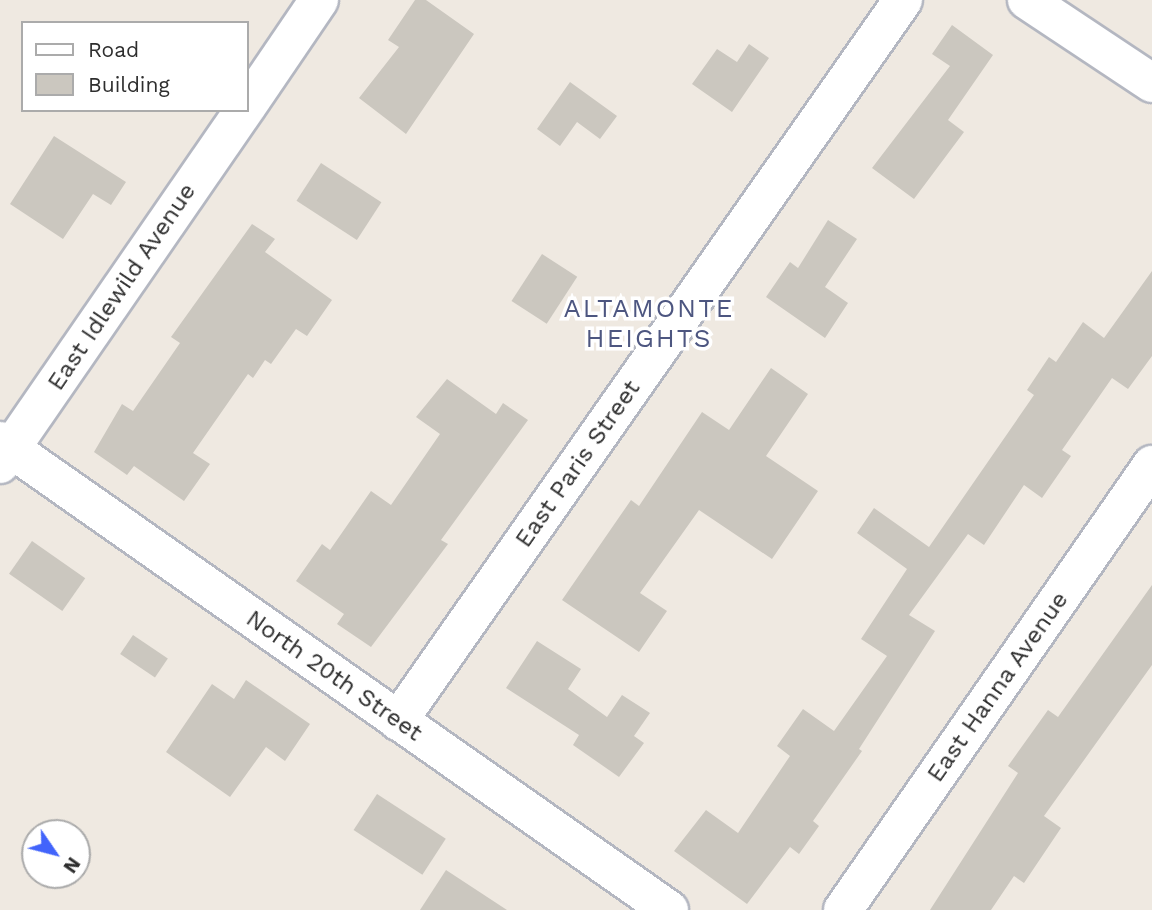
<!DOCTYPE html>
<style>
body{margin:0}
#map{position:relative;width:1152px;height:910px;overflow:hidden;background:#efe9e1;font-family:"Work Sans",sans-serif}
div>[style]{position:absolute}
[style*='--x']{left:calc(var(--x)*1px);top:calc(var(--y)*1px);width:calc(var(--w)*1px);rotate:calc(var(--a)*1deg)}
.building>*{inset:0;background:#cbc7bf;transform-origin:0 0}
.roads{filter:drop-shadow(2px 0 #b4b7c1) drop-shadow(-2px 0 #b4b7c1) drop-shadow(0 2px #b4b7c1) drop-shadow(0 -2px #b4b7c1)}
.minor>*{height:38px;margin:-19px;padding:0 19px;transform-origin:19px;border-radius:19px;background:#fff}
span{translate:-50% -50%;white-space:nowrap;text-align:center;line-height:1.15;-webkit-text-stroke:7px #fff;paint-order:stroke}
.street-label{font-size:24px;color:#2e2e2e}
.neighbourhood-label{font-size:26px;color:#4d5680;letter-spacing:2px}
.legend{position:absolute;left:21px;top:21px;width:228px;height:91px;box-sizing:border-box;background:#fff;border:2px solid #ababab;margin:0;padding:9px 12px;list-style:none;font-size:21px;color:#2e2e2e}
.legend li{display:flex;align-items:center;gap:14px;height:35px}
.legend b{width:35px;border:2px solid #ababab}
.north{position:absolute;left:21px;top:819px;width:70px;height:70px;box-sizing:border-box;background:#fff;border:2px solid #ababab;border-radius:50%;rotate:125deg;font-size:19px;font-weight:700;line-height:28px;text-align:center;color:#2e2e2e}
.north::after{content:'';display:block;margin:auto;width:24px;height:32px;background:#4264fb;clip-path:polygon(50% 0,100% 100%,50% 72%,0 100%)}
</style>
<div id="map">
<div class="building">
<div style="clip-path:polygon(415px 0,426px 0,474px 34px,406px 134px,359px 98px,399px 47px,388px 40px)"></div>
<div style="clip-path:polygon(952px 25px,993px 55px,948px 120px,964px 132px,914px 199px,872px 168px,950px 66px,932px 54px)"></div>
<div style="clip-path:polygon(749px 44px,769px 58px,732px 112px,692px 84px,717px 49px,737px 62px)"></div>
<div style="clip-path:polygon(570px 82px,617px 116px,600px 139px,577px 122px,560px 146px,537px 129px)"></div>
<div style="clip-path:polygon(54px 136px,126px 182px,111px 205px,93px 194px,63px 239px,10px 204px)"></div>
<div style="left:321px;top:163px;width:72px;height:45px;rotate:33deg"></div>
<div style="clip-path:polygon(828px 220px,857px 239px,825px 287px,848px 303px,825px 338px,766px 297px,790px 262px,798px 268px)"></div>
<div style="clip-path:polygon(252px 224px,275px 239px,265px 252px,332px 300px,307px 336px,296px 329px,271px 364px,265px 360px,253px 378px,248px 374px,193px 453px,210px 464px,184px 501px,134px 466px,127px 475px,94px 452px,122px 404px,133px 411px,180px 343px,171px 337px)"></div>
<div style="left:542px;top:254px;width:42px;height:56px;rotate:33deg"></div>
<div style="clip-path:polygon(1152px 271px,1152px 356px,1128px 389px,1112px 378px,1062px 450px,1071px 456px,1042px 498px,1024px 485px,984px 545px,968px 534px,909px 615px,935px 631px,859px 749px,862px 751px,813px 821px,819px 826px,799px 854px,790px 847px,747px 904px,674px 851px,706px 810px,738px 833px,790px 756px,777px 746px,803px 709px,834px 731px,887px 656px,861px 639px,907px 569px,857px 533px,874px 508px,929px 547px,1034px 395px,1027px 390px,1049px 357px,1056px 362px,1083px 322px,1104px 338px)"></div>
<div style="clip-path:polygon(771px 368px,808px 394px,766px 456px,818px 491px,772px 559px,699px 510px,640px 593px,667px 611px,639px 652px,562px 600px,631px 500px,639px 506px,702px 412px,729px 430px)"></div>
<div style="clip-path:polygon(447px 379px,496px 414px,503px 403px,528px 420px,441px 540px,448px 544px,371px 647px,337px 624px,344px 614px,296px 581px,322px 544px,330px 550px,371px 491px,391px 505px,440px 434px,416px 417px)"></div>
<div style="left:32px;top:541px;width:65px;height:40px;rotate:35deg"></div>
<div style="clip-path:polygon(1152px 585px,1152px 665px,1044px 816px,1061px 828px,1024px 883px,1014px 876px,991px 910px,930px 910px,1018px 773px,1008px 766px,1048px 710px,1058px 717px)"></div>
<div style="left:133px;top:635px;width:42px;height:23px;rotate:34deg"></div>
<div style="clip-path:polygon(537px 641px,581px 669px,568px 689px,607px 717px,622px 695px,650px 713px,634px 736px,644px 743px,619px 777px,573px 745px,579px 735px,506px 688px)"></div>
<div style="clip-path:polygon(246px 680px,310px 724px,285px 761px,266px 747px,230px 797px,166px 752px,212px 684px,234px 699px)"></div>
<div style="left:377px;top:794px;width:82px;height:43px;rotate:33deg"></div>
<div style="clip-path:polygon(446px 870px,507px 910px,420px 910px)"></div>
</div>
<div class="roads">
<div class="minor">
<div style="--x:1027;--y:0;--w:150;--a:33.6"></div>
<div style="--x:247;--y:106;--w:128;--a:-55.8"></div>
<div style="--x:0;--y:441;--w:817;--a:35.03"></div>
<div style="--x:0;--y:464;--w:430;--a:-55.4"></div>
<div style="--x:398;--y:721;--w:880;--a:-54.99"></div>
<div style="--x:843;--y:910;--w:542;--a:-55.22"></div>
</div>
</div>
<div class="street-label">
<span style="left:122px;top:287px;rotate:-56deg">East Idlewild Avenue</span>
<span style="left:578px;top:464px;rotate:-55deg">East Paris Street</span>
<span style="left:334px;top:676px;rotate:35deg">North 20th Street</span>
<span style="left:998px;top:687px;rotate:-55deg">East Hanna Avenue</span>
</div>
<div class="neighbourhood-label">
<span style="left:649px;top:324px">ALTAMONTE<br>HEIGHTS</span>
</div>
<ul class="legend">
<li><b style="height:9px;background:#fff"></b>Road</li>
<li><b style="height:19px;background:#cbc7bf"></b>Building</li>
</ul>
<div class="north">N</div>
</div>
